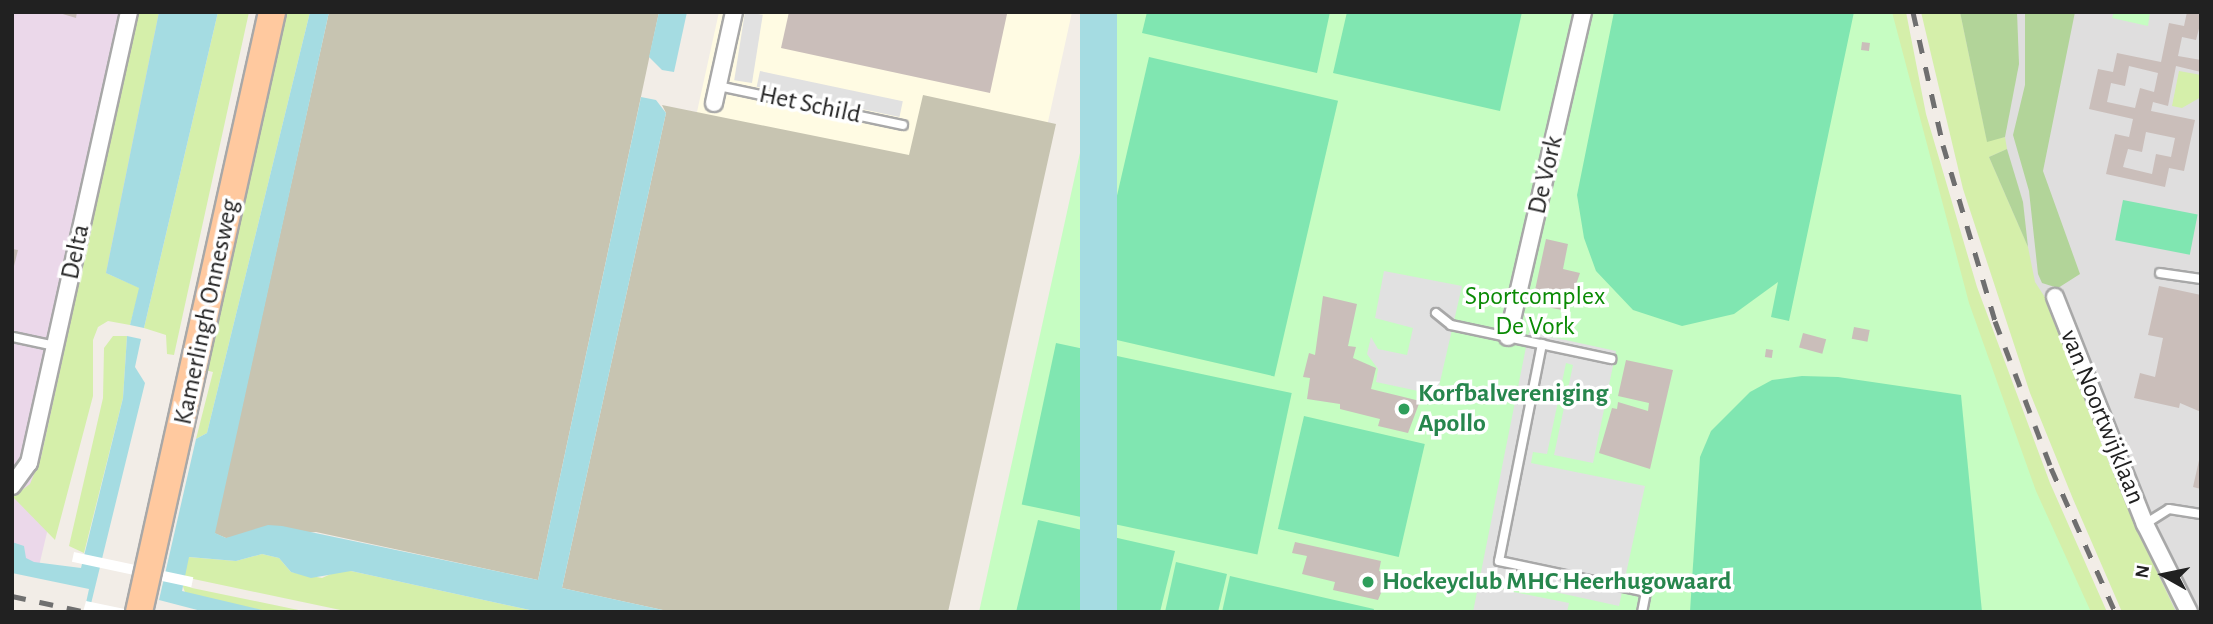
<!DOCTYPE html>
<style>
body{margin:0}
#map{position:relative;width:2213px;height:624px;overflow:hidden;background:#f2ede7;font-family:"Alegreya Sans",sans-serif}
div>[style]{position:absolute}
[style*='--x']{left:calc(var(--x)*1px);top:calc(var(--y)*1px);width:calc(var(--w)*1px);rotate:calc(var(--a)*1deg)}
.residential>*{inset:0;background:#dfdede}
.industrial>*{inset:0;background:#ebd8ea}
.education>*{inset:0;background:#fffbe3}
.construction>*{inset:0;background:#c7c4b1}
.grass>*{inset:0;background:#d5efaa}
.forest>*{inset:0;background:#b2d499}
.park>*{inset:0;background:#c6fdc2}
.pitch>*{inset:0;background:#80e6b1;transform-origin:0 0}
.parking>*{inset:0;background:#e1e1e1;transform-origin:0 0}
.water>*{inset:0;background:#a5dce2;transform-origin:0 0}
.pier>*{inset:0;background:#fff;transform-origin:0 0}
.building>*{inset:0;background:#cabeba;transform-origin:0 0}
.roads{filter:drop-shadow(2px 0 #a8a8a8) drop-shadow(-2px 0 #a8a8a8) drop-shadow(0 2px #a8a8a8) drop-shadow(0 -2px #a8a8a8)}
.lane>*{height:8px;margin:-4px;padding:0 4px;transform-origin:4px;border-radius:4px;background:#fff}
.street>*{height:16px;margin:-8px;padding:0 8px;transform-origin:8px;border-radius:8px;background:#fff}
.primary>*{height:26px;margin:-13px;padding:0 13px;transform-origin:13px;border-radius:13px;background:#ffc99f}
.rail>*{height:5px;margin-top:-2.5px;transform-origin:0;background:repeating-linear-gradient(90deg,#6f6f6f 0 14px,transparent 0 28px)}
.dots>*{width:19px;height:19px;translate:-50% -50%;box-sizing:border-box;border:4px solid #fff;border-radius:50%}
span{translate:-50% -50%;white-space:nowrap;text-align:center;line-height:1.15;-webkit-text-stroke:7px #fff;paint-order:stroke}
.street-label{font-size:26px;color:#212121}
.park-label{font-size:26px;color:#0a8a04}
.leisure-label{font-size:26px;color:#27864d;font-weight:700}
.left{translate:0 -50%;text-align:left}
.frame{position:absolute;inset:0;border:14px solid #212121;pointer-events:none}
.north{position:absolute;left:2129px;top:540px;width:70px;height:70px;-webkit-text-stroke:5px #fff;paint-order:stroke;rotate:279deg;font-size:19px;font-weight:700;line-height:28px;text-align:center;color:#212121}
.north::after{content:'';display:block;margin:auto;width:24px;height:32px;background:#212121;clip-path:polygon(50% 0,100% 100%,50% 72%,0 100%)}
</style>
<div id="map">
<div class="residential">
<div style="clip-path:polygon(1925px 12px,2201px 12px,2201px 612px,2128px 612px)"></div>
</div>
<div class="industrial">
<div style="clip-path:polygon(12px 12px,171px 12px,39px 566px,12px 561px)"></div>
</div>
<div class="education">
<div style="clip-path:polygon(719px 12px,1072px 12px,1030px 204px,693px 130px)"></div>
</div>
<div class="construction">
<div style="clip-path:polygon(329px 12px,659px 12px,538px 580px,316px 532px,226px 538px,214px 533px)"></div>
<div style="clip-path:polygon(923px 95px,1056px 124px,948px 612px,672px 612px,562px 588px,666px 113px,662px 105px,909px 155px)"></div>
</div>
<div class="grass">
<div style="clip-path:polygon(138px 12px,159px 12px,106px 273px,140px 288px,130px 325px,108px 321px,98px 327px,93px 340px,93px 396px,55px 540px,13px 497px,30px 484px,41px 457px)"></div>
<div style="clip-path:polygon(218px 12px,249px 12px,174px 355px,167px 354px,166px 335px,144px 328px)"></div>
<div style="clip-path:polygon(278px 12px,310px 12px,207px 433px,196px 439px,213px 372px,201px 369px)"></div>
<div style="clip-path:polygon(1876px 12px,1906px 12px,1926px 114px,1977px 287px,2050px 483px,2107px 612px,2073px 612px,2021px 498px)"></div>
<div style="clip-path:polygon(1921px 12px,1960px 12px,1987px 141px,2005px 137px,2007px 149px,1989px 157px,2028px 247px,2035px 282px,2048px 302px,2136px 527px,2176px 612px,2122px 612px,2073px 499px,2030px 393px,1963px 189px)"></div>
<div style="clip-path:polygon(2179px 71px,2201px 75px,2201px 97px,2182px 108px,2172px 106px)"></div>
<div style="clip-path:polygon(113px 336px,127px 336px,123px 398px,84px 553px,69px 546px,103px 398px,104px 348px)"></div>
<div style="clip-path:polygon(262px 554px,279px 558px,291px 572px,322px 578px,340px 570px,351px 571px,539px 612px,350px 612px,184px 577px,188px 557px,236px 561px)"></div>
<div style="clip-path:polygon(182px 584px,192px 588px,308px 612px,271px 612px,186px 595px)"></div>
</div>
<div class="forest">
<div style="clip-path:polygon(1960px 12px,2017px 12px,2019px 64px,2005px 137px,1987px 142px)"></div>
<div style="clip-path:polygon(2025px 12px,2075px 12px,2043px 171px,2080px 274px,2058px 288px,2042px 283px,2038px 274px,2029px 191px,2013px 135px,2025px 85px)"></div>
<div style="clip-path:polygon(2007px 149px,2023px 202px,2028px 247px,1989px 157px)"></div>
</div>
<div class="park">
<div style="clip-path:polygon(1111px 12px,1892px 12px,1969px 303px,2036px 491px,2091px 612px,979px 612px)"></div>
<div style="clip-path:polygon(2114px 12px,2150px 12px,2148px 26px,2112px 18px)"></div>
</div>
<div class="pitch">
<div style="clip-path:polygon(1147px 12px,1330px 12px,1317px 73px,1142px 33px)"></div>
<div style="clip-path:polygon(1347px 12px,1522px 12px,1500px 111px,1333px 73px)"></div>
<div style="clip-path:polygon(1614px 12px,1854px 12px,1789px 321px,1771px 317px,1778px 282px,1734px 314px,1682px 326px,1633px 310px,1596px 271px,1584px 238px,1577px 195px)"></div>
<div style="left:1149px;top:57px;width:194px;height:283px;rotate:13deg"></div>
<div style="left:2123px;top:200px;width:76px;height:41px;rotate:11deg"></div>
<div style="left:1056px;top:343px;width:241px;height:165px;rotate:12deg"></div>
<div style="clip-path:polygon(1802px 376px,1838px 377px,1961px 395px,1982px 612px,1690px 612px,1700px 457px,1711px 431px,1750px 392px,1772px 380px)"></div>
<div style="left:1304px;top:416px;width:124px;height:116px;rotate:13deg"></div>
<div style="clip-path:polygon(1038px 520px,1175px 551px,1160px 612px,1016px 612px)"></div>
<div style="clip-path:polygon(1176px 562px,1227px 574px,1218px 612px,1165px 612px)"></div>
<div style="clip-path:polygon(1230px 576px,1374px 609px,1373px 612px,1222px 612px)"></div>
</div>
<div class="parking">
<div style="left:745px;top:12px;width:18px;height:69px;rotate:9deg"></div>
<div style="left:760px;top:71px;width:146px;height:16px;rotate:12deg"></div>
<div style="clip-path:polygon(1384px 271px,1462px 286px,1437px 395px,1376px 382px,1378px 369px,1367px 354px,1371px 337px,1378px 349px,1407px 355px,1413px 328px,1375px 318px)"></div>
<div style="clip-path:polygon(1529px 332px,1616px 351px,1593px 463px,1554px 455px,1573px 365px,1566px 363px,1547px 454px,1533px 452px,1531px 463px,1645px 486px,1619px 606px,1496px 579px,1494px 588px,1569px 603px,1567px 612px,1473px 612px)"></div>
</div>
<div class="water">
<div style="clip-path:polygon(159px 12px,218px 12px,144px 328px,130px 325px,139px 288px,106px 273px)"></div>
<div style="clip-path:polygon(310px 12px,329px 12px,215px 533px,226px 538px,268px 525px,282px 526px,538px 580px,641px 97px,656px 100px,666px 113px,562px 588px,672px 612px,539px 612px,351px 571px,311px 578px,291px 572px,279px 558px,262px 554px,236px 561px,189px 557px,182px 591px,271px 612px,205px 612px,159px 600px,196px 439px,207px 433px)"></div>
<div style="clip-path:polygon(659px 12px,687px 12px,674px 72px,662px 70px,649px 57px)"></div>
<div style="left:1080px;top:12px;width:37px;height:614px"></div>
<div style="clip-path:polygon(127px 336px,141px 339px,135px 367px,145px 383px,89px 612px,84px 612px,89px 589px,12px 573px,12px 542px,24px 546px,26px 558px,34px 562px,81px 568px,123px 398px)"></div>
</div>
<div class="pier">
<div style="left:74px;top:552px;width:122px;height:10px;rotate:12deg"></div>
<div style="clip-path:polygon(86px 601px,139px 612px,83px 612px)"></div>
</div>
<div class="building">
<div style="clip-path:polygon(56px 12px,77px 12px,76px 18px)"></div>
<div style="clip-path:polygon(789px 12px,999px 12px,1007px 14px,990px 93px,781px 48px)"></div>
<div style="clip-path:polygon(evenodd,2187px 12px,2201px 12px,2201px 21px,2196px 40px,2182px 37px,2178px 56px,2201px 60px,2201px 72px,2176px 66px,2168px 106px,2153px 102px,2151px 111px,2195px 120px,2184px 171px,2169px 168px,2165px 187px,2106px 174px,2115px 134px,2129px 137px,2133px 119px,2089px 109px,2098px 69px,2113px 72px,2117px 53px,2161px 62px,2169px 23px,2184px 26px,2187px 12px,2129px 66px,2158px 73px,2154px 92px,2140px 88px,2135px 108px,2107px 102px,2111px 83px,2125px 86px,2129px 66px,2187px 12px,2146px 132px,2175px 138px,2171px 157px,2156px 154px,2152px 174px,2123px 167px,2128px 149px,2142px 152px,2146px 132px)"></div>
<div style="left:1862px;top:42px;width:8px;height:8px;rotate:7deg"></div>
<div style="clip-path:polygon(1546px 239px,1568px 244px,1563px 269px,1580px 273px,1567px 311px,1532px 304px)"></div>
<div style="clip-path:polygon(12px 249px,18px 250px,13px 270px,12px 270px)"></div>
<div style="clip-path:polygon(2159px 286px,2201px 295px,2201px 412px,2180px 403px,2179px 408px,2134px 398px,2140px 373px,2155px 377px,2163px 338px,2148px 335px)"></div>
<div style="clip-path:polygon(1323px 296px,1357px 304px,1348px 346px,1356px 347px,1353px 358px,1376px 368px,1371px 389px,1420px 401px,1408px 433px,1378px 426px,1380px 419px,1340px 409px,1340px 404px,1307px 399px,1310px 378px,1303px 377px,1309px 353px,1315px 355px)"></div>
<div style="left:1854px;top:327px;width:16px;height:12px;rotate:11deg"></div>
<div style="left:1803px;top:333px;width:24px;height:15px;rotate:15deg"></div>
<div style="left:1766px;top:349px;width:7px;height:8px;rotate:8deg"></div>
<div style="clip-path:polygon(1626px 360px,1673px 370px,1650px 469px,1599px 453px,1612px 408px,1617px 409px,1618px 402px,1648px 411px,1649px 403px,1618px 396px)"></div>
<div style="clip-path:polygon(2200px 456px,2201px 456px,2201px 489px,2193px 487px)"></div>
<div style="clip-path:polygon(1295px 542px,1381px 561px,1379px 571px,1389px 574px,1378px 600px,1333px 590px,1335px 582px,1302px 574px,1307px 556px,1292px 553px)"></div>
</div>
<div class="roads">
<div class="lane">
<div style="--x:718;--y:86;--w:189;--a:11.9"></div>
<div style="--x:2160;--y:273;--w:41;--a:8.3"></div>
<div style="--x:1436;--y:313;--w:19;--a:39"></div>
<div style="--x:1451;--y:325;--w:164;--a:12"></div>
<div style="--x:13;--y:337;--w:43;--a:12.1"></div>
<div style="--x:1542;--y:344;--w:221;--a:101.2"></div>
<div style="--x:1499;--y:561;--w:150;--a:11.9"></div>
<div style="--x:1646;--y:592;--w:20;--a:101"></div>
<div style="--x:2145;--y:524;--w:28;--a:-32"></div>
<div style="--x:2169;--y:509;--w:32;--a:9"></div>
</div>
<div class="street">
<div style="--x:714;--y:103;--w:93;--a:-77.6"></div>
<div style="--x:2055;--y:297;--w:244;--a:68.4"></div>
<div style="--x:2145;--y:524;--w:98;--a:63.4"></div>
<div style="--x:1508;--y:337;--w:334;--a:-77"></div>
<div style="--x:12;--y:486;--w:29;--a:-54"></div>
<div style="--x:29;--y:463;--w:462;--a:-77.5"></div>
</div>
<div class="primary">
<div style="--x:139;--y:612;--w:615;--a:-77.5"></div>
</div>
</div>
<div class="rail">
<div style="--x:1913;--y:12;--w:136;--a:77.3"></div>
<div style="--x:1943;--y:145;--w:184;--a:73.5"></div>
<div style="--x:1995;--y:321;--w:157;--a:69.1"></div>
<div style="--x:2051;--y:468;--w:158;--a:66"></div>
<div style="--x:12;--y:596;--w:76;--a:12.2"></div>
</div>
<div class="dots">
<div style="left:1404px;top:409px;background:#2e9e5b"></div>
<div style="left:1368px;top:582px;background:#2e9e5b"></div>
</div>
<div class="street-label">
<span style="left:810px;top:105px;rotate:12deg">Het Schild</span>
<span style="left:1546px;top:175px;rotate:-77deg">De Vork</span>
<span style="left:76px;top:252px;rotate:-78deg">Delta</span>
<span style="left:207px;top:312px;rotate:-78deg">Kamerlingh Onnesweg</span>
<span style="left:2102px;top:417px;rotate:68deg">van Noortwijklaan</span>
</div>
<div class="park-label">
<span style="left:1535px;top:312px">Sportcomplex<br>De Vork</span>
</div>
<div class="leisure-label">
<span class="left" style="left:1418px;top:409px">Korfbalvereniging<br>Apollo</span>
<span class="left" style="left:1382px;top:582px">Hockeyclub MHC Heerhugowaard</span>
</div>
<div class="frame"></div>
<div class="north">N</div>
</div>
